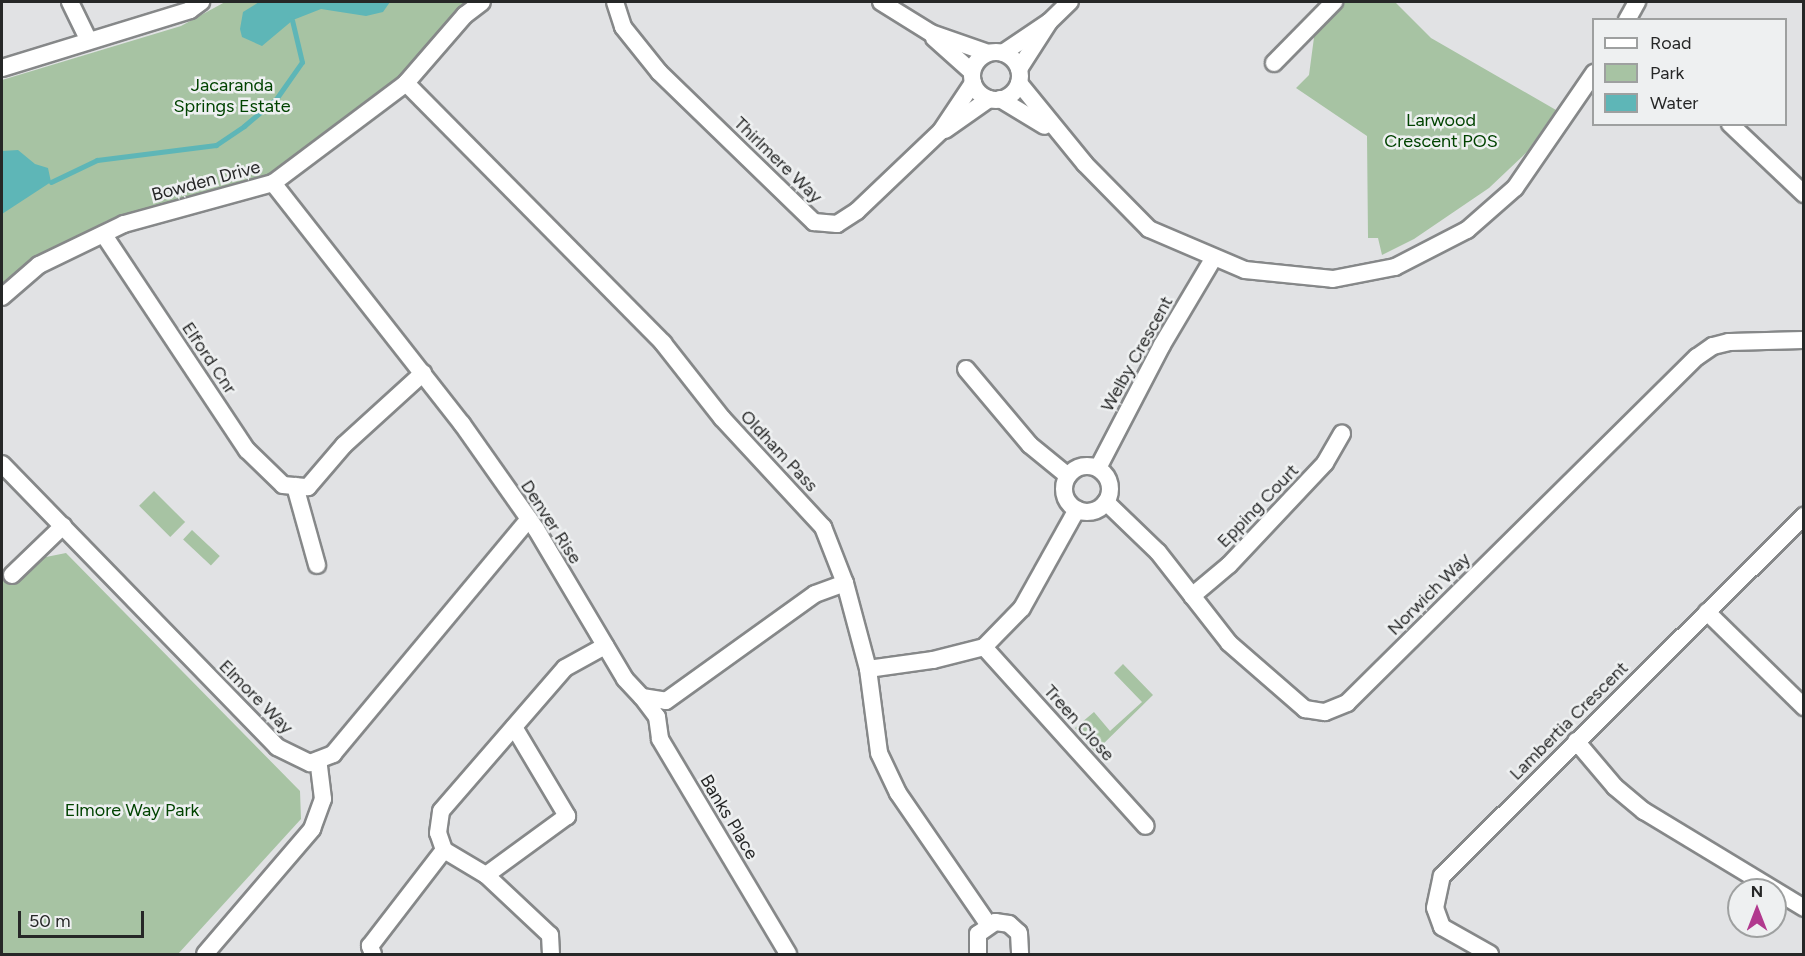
<!DOCTYPE html>
<style>
body{margin:0}
#map{position:relative;width:1805px;height:956px;overflow:hidden;background:#e1e2e4;font-family:Figtree,sans-serif}
div>[style]{position:absolute}
[style*='--x']{left:calc(var(--x)*1px);top:calc(var(--y)*1px);width:calc(var(--w)*1px);rotate:calc(var(--a)*1deg)}
.green>*{inset:0;background:#a7c3a3;transform-origin:0 0}
.water>*{inset:0;background:#5eb6b7}
.stream>*{height:5px;margin:-2.5px;padding:0 2.5px;transform-origin:2.5px;border-radius:2.5px;background:#5eb6b7}
.roads{filter:drop-shadow(2px 0 #868889) drop-shadow(-2px 0 #868889) drop-shadow(0 2px #868889) drop-shadow(0 -2px #868889)}
.minor>*{height:16px;margin:-8px;padding:0 8px;transform-origin:8px;border-radius:8px;background:#fff}
.minor>.ring{margin:-8px;padding:0;box-sizing:content-box;background:none;border:16px solid #fff;border-radius:50%}
span{translate:-50% -50%;white-space:nowrap;text-align:center;line-height:1.15;-webkit-text-stroke:5px #eef0f1;paint-order:stroke}
.park-label{font-size:18px;color:#014300}
.street-label{font-size:18px;color:#262727}
.frame{position:absolute;inset:0;border:3px solid #262727;pointer-events:none}
.legend{position:absolute;left:1592px;top:18px;width:195px;height:108px;box-sizing:border-box;background:#eef0f1;border:2px solid #9ea0a0;margin:0;padding:8px 10px;list-style:none;font-size:18px;color:#262727}
.legend li{display:flex;align-items:center;gap:12px;height:30px}
.legend b{width:30px;border:2px solid #9ea0a0}
.north{position:absolute;left:1727px;top:878px;width:60px;height:60px;box-sizing:border-box;background:#eef0f1;border:2px solid #9ea0a0;border-radius:50%;rotate:0deg;font-size:16px;font-weight:700;line-height:24px;text-align:center;color:#262727}
.north::after{content:'';display:block;margin:auto;width:21px;height:27px;background:#b1398e;clip-path:polygon(50% 0,100% 100%,50% 72%,0 100%)}
.scale{position:absolute;left:18px;top:911px;width:126px;height:27px;box-sizing:border-box;border:3px solid #262727;border-top:0;padding-left:8px;font-size:18px;line-height:21px;white-space:nowrap;color:#262727;-webkit-text-stroke:4px #eef0f1;paint-order:stroke}
</style>
<div id="map">
<div class="green">
<div style="clip-path:polygon(225px 2px,467px 2px,404px 72px,271px 175px,106px 221px,25px 268px,2px 292px,2px 80px,181px 26px)"></div>
<div style="clip-path:polygon(1346px 2px,1395px 2px,1431px 38px,1556px 110px,1527px 152px,1489px 188px,1414px 239px,1382px 255px,1378px 238px,1368px 238px,1367px 136px,1296px 88px,1309px 75px,1315px 30px)"></div>
<div style="left:154px;top:491px;width:44px;height:21px;rotate:45deg"></div>
<div style="left:192px;top:530px;width:38px;height:13px;rotate:43deg"></div>
<div style="clip-path:polygon(66px 553px,300px 791px,301px 819px,178px 954px,2px 954px,2px 573px,13px 583px,41px 558px)"></div>
<div style="clip-path:polygon(1123px 664px,1153px 695px,1095px 752px,1075px 728px,1094px 712px,1110px 731px,1142px 702px,1114px 673px)"></div>
</div>
<div class="water">
<div style="clip-path:polygon(259px 2px,390px 2px,383px 12px,366px 16px,321px 9px,293px 20px,262px 46px,242px 37px,240px 29px,243px 12px)"></div>
<div style="clip-path:polygon(18px 150px,35px 164px,48px 168px,51px 182px,2px 214px,2px 151px)"></div>
</div>
<div class="stream">
<div style="--x:51;--y:182;--w:51;--a:-25.6"></div>
<div style="--x:97;--y:160;--w:120;--a:-7.2"></div>
<div style="--x:216;--y:145;--w:34;--a:-34"></div>
<div style="--x:244;--y:126;--w:42;--a:-40.2"></div>
<div style="--x:276;--y:99;--w:45;--a:-54.9"></div>
<div style="--x:302;--y:62;--w:43;--a:-103.4"></div>
</div>
<div class="roads">
<div class="minor">
<div style="--x:70;--y:2;--w:43;--a:64"></div>
<div style="--x:615;--y:2;--w:26;--a:72"></div>
<div style="--x:623;--y:27;--w:58;--a:51.3"></div>
<div style="--x:659;--y:72;--w:216;--a:44.1"></div>
<div style="--x:814;--y:222;--w:23;--a:5"></div>
<div style="--x:837;--y:224;--w:24;--a:-33"></div>
<div style="--x:857;--y:211;--w:116;--a:-43.6"></div>
<div style="--x:941;--y:131;--w:58;--a:-56.3"></div>
<div style="--x:881;--y:2;--w:59;--a:31.8"></div>
<div style="--x:931;--y:33;--w:60;--a:19.3"></div>
<div style="--x:1627;--y:20;--w:21;--a:-61"></div>
<div style="--x:934;--y:38;--w:51;--a:41.8"></div>
<div class="ring" style="left:972px;top:52px;width:32px;height:32px"></div>
<div style="--x:1003;--y:53;--w:55;--a:-34"></div>
<div style="--x:1274;--y:63;--w:86;--a:-45.5"></div>
<div style="--x:2;--y:68;--w:197;--a:-17.1"></div>
<div style="--x:190;--y:10;--w:14;--a:-36"></div>
<div style="--x:1019;--y:69;--w:56;--a:-57.4"></div>
<div style="--x:1049;--y:22;--w:29;--a:-44"></div>
<div style="--x:406;--y:83;--w:366;--a:45.3"></div>
<div style="--x:663;--y:343;--w:95;--a:51.8"></div>
<div style="--x:722;--y:418;--w:149;--a:47.2"></div>
<div style="--x:823;--y:527;--w:60;--a:68.6"></div>
<div style="--x:845;--y:583;--w:89;--a:75"></div>
<div style="--x:868;--y:669;--w:85;--a:82.5"></div>
<div style="--x:879;--y:753;--w:44;--a:64.6"></div>
<div style="--x:898;--y:793;--w:159;--a:55.5"></div>
<div style="--x:1019;--y:83;--w:104;--a:50.8"></div>
<div style="--x:1085;--y:164;--w:91;--a:45.4"></div>
<div style="--x:1149;--y:229;--w:104;--a:23.1"></div>
<div style="--x:1245;--y:270;--w:88;--a:5.8"></div>
<div style="--x:1333;--y:279;--w:63;--a:-11"></div>
<div style="--x:1395;--y:267;--w:81;--a:-27.2"></div>
<div style="--x:1467;--y:230;--w:64;--a:-41.2"></div>
<div style="--x:1515;--y:188;--w:140;--a:-55.5"></div>
<div style="--x:1000;--y:99;--w:52;--a:31"></div>
<div style="--x:1730;--y:124;--w:102;--a:43.4"></div>
<div style="--x:945;--y:130;--w:54;--a:-35.2"></div>
<div style="--x:273;--y:183;--w:306;--a:51.9"></div>
<div style="--x:462;--y:424;--w:128;--a:54.8"></div>
<div style="--x:536;--y:529;--w:174;--a:59.3"></div>
<div style="--x:625;--y:679;--w:25;--a:47"></div>
<div style="--x:642;--y:697;--w:24;--a:9"></div>
<div style="--x:666;--y:701;--w:183;--a:-35.7"></div>
<div style="--x:815;--y:594;--w:32;--a:-20"></div>
<div style="--x:104;--y:235;--w:258;--a:56.4"></div>
<div style="--x:247;--y:450;--w:50;--a:44.2"></div>
<div style="--x:283;--y:485;--w:25;--a:5"></div>
<div style="--x:308;--y:487;--w:55;--a:-49.4"></div>
<div style="--x:344;--y:445;--w:107;--a:-42.3"></div>
<div style="--x:2;--y:297;--w:49;--a:-40.9"></div>
<div style="--x:39;--y:265;--w:94;--a:-25.8"></div>
<div style="--x:124;--y:224;--w:155;--a:-15.4"></div>
<div style="--x:273;--y:183;--w:166;--a:-36.9"></div>
<div style="--x:406;--y:83;--w:90;--a:-49.1"></div>
<div style="--x:465;--y:15;--w:21;--a:-37"></div>
<div style="--x:966;--y:369;--w:99;--a:49.9"></div>
<div style="--x:1030;--y:445;--w:49;--a:39.2"></div>
<div style="--x:2;--y:464;--w:395;--a:45.8"></div>
<div style="--x:277;--y:747;--w:37;--a:26"></div>
<div style="--x:310;--y:763;--w:25;--a:-21"></div>
<div style="--x:333;--y:754;--w:306;--a:-50.2"></div>
<div class="ring" style="left:1064px;top:466px;width:30px;height:30px"></div>
<div style="--x:1098;--y:468;--w:139;--a:-62.5"></div>
<div style="--x:1162;--y:345;--w:100;--a:-59.3"></div>
<div style="--x:295;--y:486;--w:82;--a:74.4"></div>
<div style="--x:1106;--y:502;--w:72;--a:43.9"></div>
<div style="--x:1158;--y:552;--w:115;--a:52"></div>
<div style="--x:1229;--y:643;--w:101;--a:41"></div>
<div style="--x:1305;--y:709;--w:20;--a:9"></div>
<div style="--x:1325;--y:712;--w:24;--a:-22"></div>
<div style="--x:1347;--y:703;--w:492;--a:-44.7"></div>
<div style="--x:1697;--y:357;--w:19;--a:-35"></div>
<div style="--x:1713;--y:346;--w:16;--a:-14"></div>
<div style="--x:1729;--y:342;--w:75;--a:-1.5"></div>
<div style="--x:12;--y:575;--w:71;--a:-43.9"></div>
<div style="--x:1192;--y:596;--w:48;--a:-40"></div>
<div style="--x:1229;--y:565;--w:140;--a:-46.7"></div>
<div style="--x:1325;--y:463;--w:34;--a:-60"></div>
<div style="--x:1707;--y:612;--w:136;--a:44.4"></div>
<div style="--x:984;--y:647;--w:241;--a:47.9"></div>
<div style="--x:868;--y:669;--w:66;--a:-7.9"></div>
<div style="--x:933;--y:660;--w:53;--a:-14.3"></div>
<div style="--x:984;--y:647;--w:54;--a:-45.7"></div>
<div style="--x:1022;--y:608;--w:113;--a:-60.9"></div>
<div style="--x:642;--y:697;--w:25;--a:53"></div>
<div style="--x:657;--y:717;--w:22;--a:82"></div>
<div style="--x:660;--y:739;--w:250;--a:59.2"></div>
<div style="--x:514;--y:727;--w:104;--a:59.2"></div>
<div style="--x:567;--y:816;--w:100;--a:143.9"></div>
<div style="--x:486;--y:875;--w:88;--a:43.2"></div>
<div style="--x:550;--y:935;--w:19;--a:87"></div>
<div style="--x:1576;--y:741;--w:60;--a:49.7"></div>
<div style="--x:1615;--y:787;--w:38;--a:40"></div>
<div style="--x:1644;--y:811;--w:187;--a:31.2"></div>
<div style="--x:444;--y:850;--w:49;--a:30.8"></div>
<div style="--x:205;--y:954;--w:165;--a:-49.4"></div>
<div style="--x:312;--y:829;--w:32;--a:-70"></div>
<div style="--x:323;--y:799;--w:39;--a:-97"></div>
<div style="--x:373;--y:954;--w:9;--a:-111"></div>
<div style="--x:370;--y:946;--w:121;--a:-52.4"></div>
<div style="--x:444;--y:850;--w:18;--a:-109"></div>
<div style="--x:438;--y:833;--w:22;--a:-82"></div>
<div style="--x:441;--y:811;--w:189;--a:-49.1"></div>
<div style="--x:565;--y:668;--w:46;--a:-28.8"></div>
<div style="--x:978;--y:954;--w:20;--a:-90"></div>
<div style="--x:978;--y:934;--w:21;--a:-35"></div>
<div style="--x:995;--y:922;--w:14;--a:8"></div>
<div style="--x:1009;--y:924;--w:13;--a:42"></div>
<div style="--x:1019;--y:933;--w:21;--a:87"></div>
<div style="--x:1490;--y:954;--w:55;--a:-150.6"></div>
<div style="--x:1442;--y:927;--w:20;--a:-110"></div>
<div style="--x:1435;--y:908;--w:33;--a:-78"></div>
<div style="--x:1442;--y:876;--w:511;--a:-44.84"></div>
</div>
</div>
<div class="park-label">
<span style="left:232px;top:96px">Jacaranda<br>Springs Estate</span>
<span style="left:1441px;top:131px">Larwood<br>Crescent POS</span>
<span style="left:132px;top:810px">Elmore Way Park</span>
</div>
<div class="street-label">
<span style="left:778px;top:160px;rotate:44deg">Thirlmere Way</span>
<span style="left:206px;top:181px;rotate:-15deg">Bowden Drive</span>
<span style="left:1137px;top:354px;rotate:-61deg">Welby Crescent</span>
<span style="left:209px;top:358px;rotate:56deg">Elford Cnr</span>
<span style="left:779px;top:451px;rotate:47deg">Oldham Pass</span>
<span style="left:1258px;top:506px;rotate:-46deg">Epping Court</span>
<span style="left:551px;top:522px;rotate:57deg">Denver Rise</span>
<span style="left:1429px;top:594px;rotate:-45deg">Norwich Way</span>
<span style="left:256px;top:697px;rotate:45deg">Elmore Way</span>
<span style="left:1569px;top:721px;rotate:-45deg">Lambertia Crescent</span>
<span style="left:1079px;top:723px;rotate:48deg">Treen Close</span>
<span style="left:729px;top:817px;rotate:59deg">Banks Place</span>
</div>
<div class="frame"></div>
<ul class="legend">
<li><b style="height:8px;background:#fff"></b>Road</li>
<li><b style="height:16px;background:#a7c3a3"></b>Park</li>
<li><b style="height:16px;background:#5eb6b7"></b>Water</li>
</ul>
<div class="north">N</div>
<div class="scale">50 m</div>
</div>
